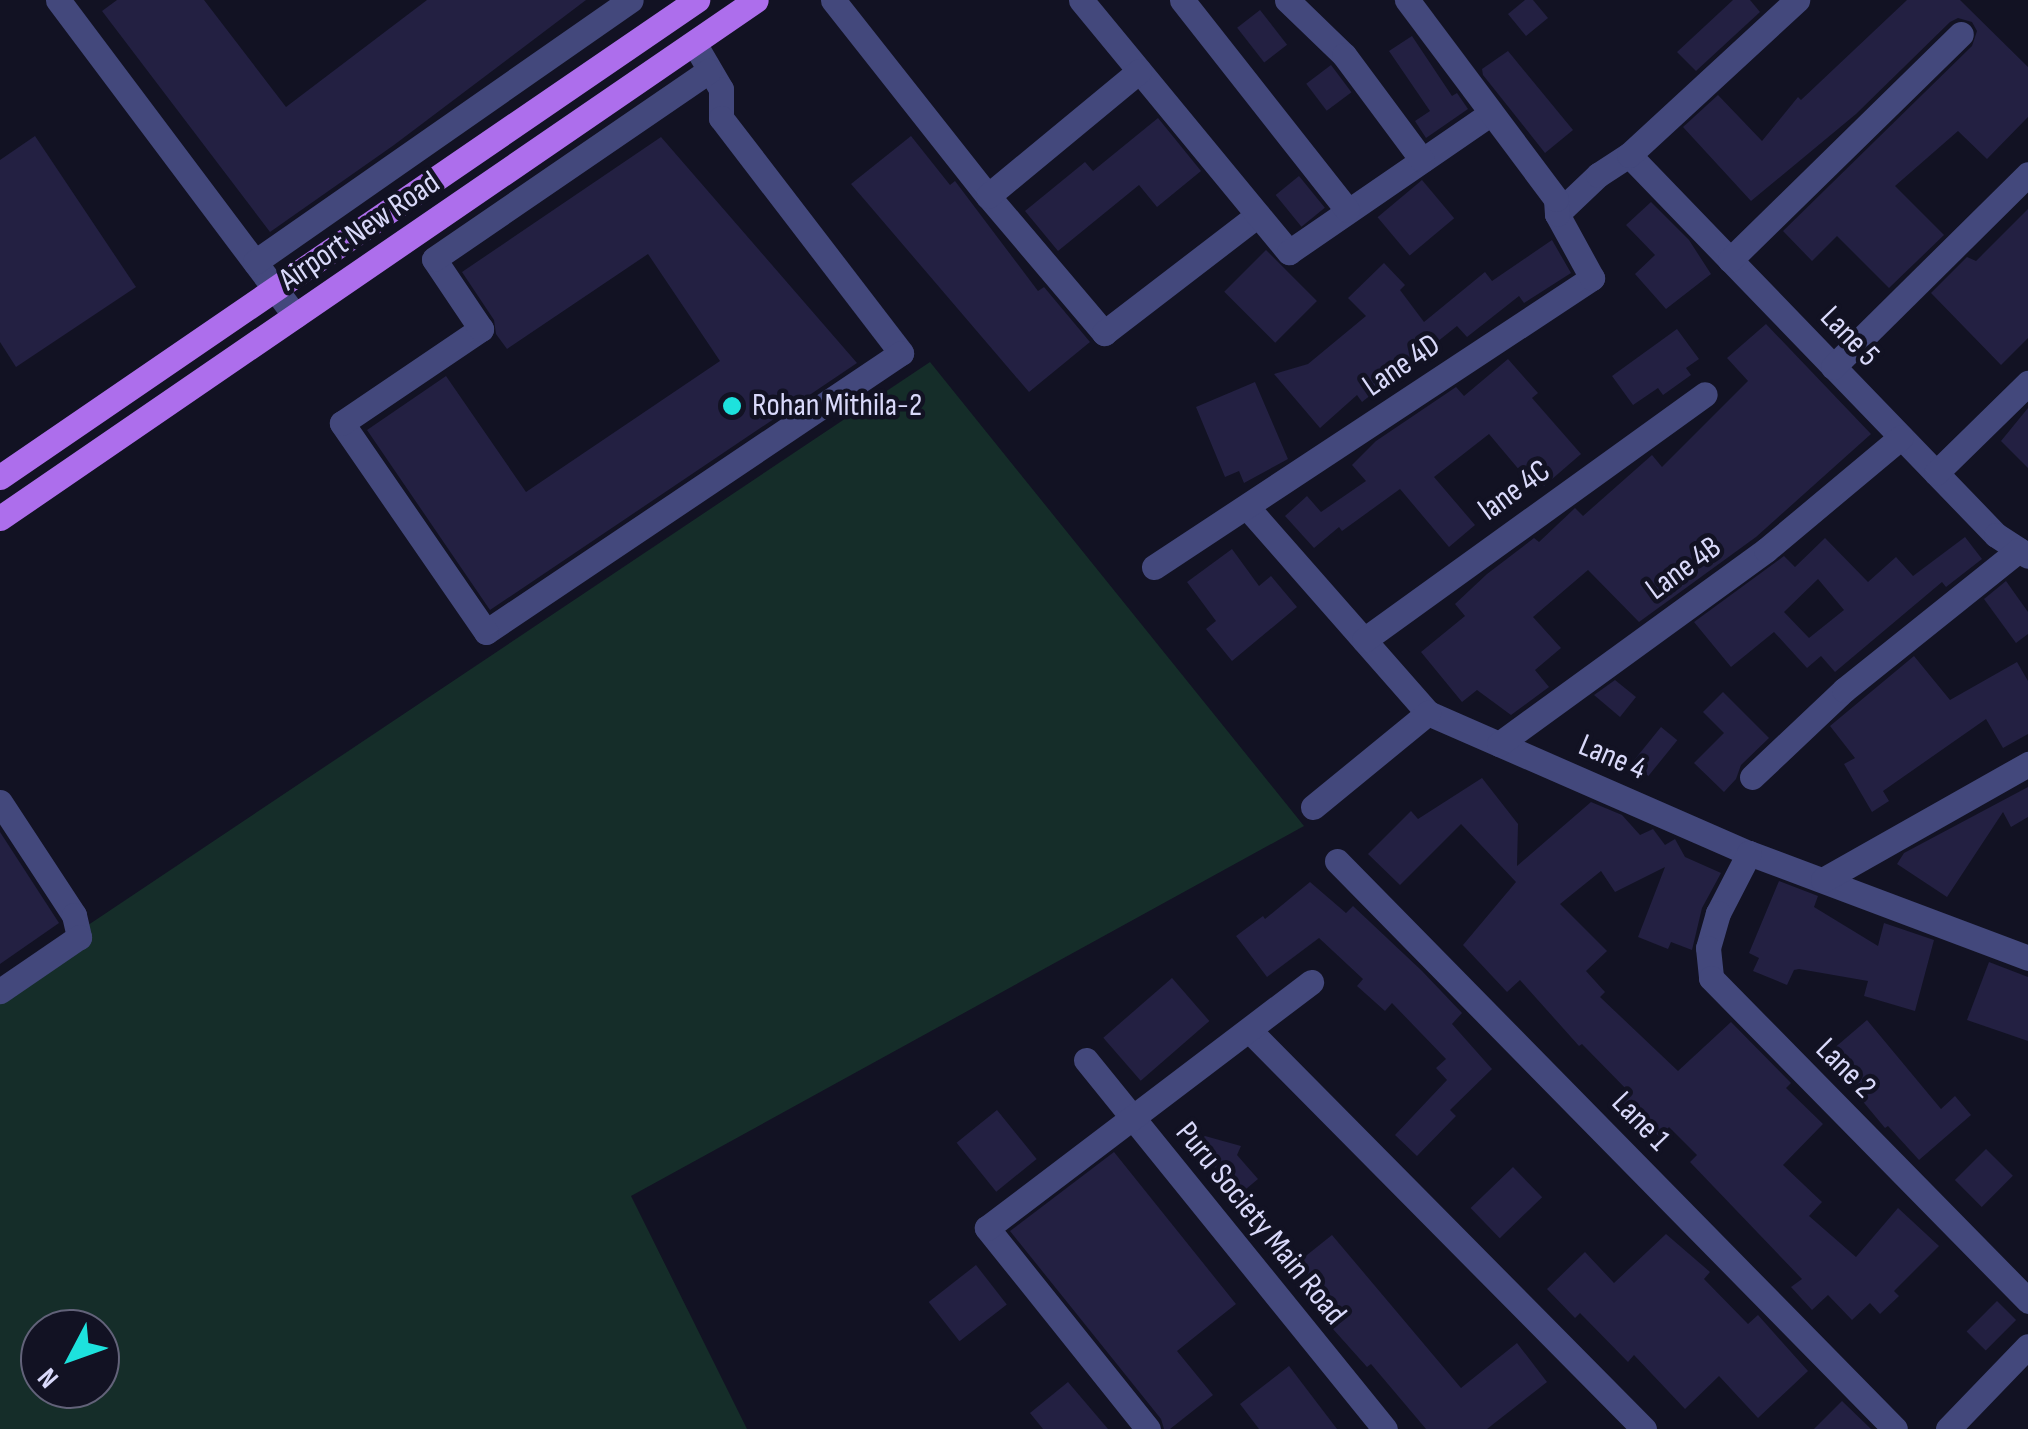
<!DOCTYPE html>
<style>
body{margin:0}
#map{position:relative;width:2028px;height:1429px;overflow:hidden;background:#121223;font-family:"Sofia Sans Condensed",sans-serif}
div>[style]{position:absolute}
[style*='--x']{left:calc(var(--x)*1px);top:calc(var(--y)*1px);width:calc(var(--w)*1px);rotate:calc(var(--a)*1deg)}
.green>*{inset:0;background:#152d29}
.building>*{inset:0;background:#232042;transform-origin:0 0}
.minor>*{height:25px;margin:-12.5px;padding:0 12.5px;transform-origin:12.5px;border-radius:12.5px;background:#43487c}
.major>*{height:25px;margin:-12.5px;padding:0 12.5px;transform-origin:12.5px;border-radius:12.5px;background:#ad6eec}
.dots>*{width:28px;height:28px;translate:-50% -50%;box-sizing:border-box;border:5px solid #121223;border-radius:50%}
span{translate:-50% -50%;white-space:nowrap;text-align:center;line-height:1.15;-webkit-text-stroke:9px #121223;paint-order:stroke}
.street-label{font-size:32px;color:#d9d9fa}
.poi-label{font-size:32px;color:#d9d9fa}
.left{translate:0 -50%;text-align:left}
.north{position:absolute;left:20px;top:1309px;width:100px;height:100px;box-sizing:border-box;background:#121223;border:2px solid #626279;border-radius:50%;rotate:229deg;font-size:28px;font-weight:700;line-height:40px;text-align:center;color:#d9d9fa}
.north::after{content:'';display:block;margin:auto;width:35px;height:45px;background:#1de2dd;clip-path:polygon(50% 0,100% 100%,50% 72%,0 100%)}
</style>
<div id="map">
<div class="green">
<div style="clip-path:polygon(evenodd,930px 362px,1304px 826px,631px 1196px,747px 1429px,0 1429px,0 984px,930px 362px,40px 1329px,100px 1329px,100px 1389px,40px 1389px,40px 1329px)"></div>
</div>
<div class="building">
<div style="clip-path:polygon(117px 0,204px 0,286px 107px,427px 0,586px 0,394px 145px,270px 232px,102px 11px)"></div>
<div style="clip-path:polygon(1525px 0,1533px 0,1548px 18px,1526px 36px,1508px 14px)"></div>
<div style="clip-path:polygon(1733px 0,1750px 0,1760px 12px,1696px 71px,1677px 52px)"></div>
<div style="clip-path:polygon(1907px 0,1960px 0,2028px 67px,2028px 117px,1987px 159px,1958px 131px,1895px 186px,1944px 235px,1889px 288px,1837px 236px,1812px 261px,1783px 231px,1972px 46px,1977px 31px,1972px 22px,1958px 18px,1950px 22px,1856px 114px,1751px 201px,1683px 127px,1718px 95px,1762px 141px,1798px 97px,1801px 100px)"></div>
<div style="left:1260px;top:10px;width:44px;height:29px;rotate:52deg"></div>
<div style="clip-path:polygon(1412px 36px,1452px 96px,1457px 93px,1468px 109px,1426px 138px,1415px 121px,1430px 111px,1389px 51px)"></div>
<div style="clip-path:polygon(1508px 51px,1573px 130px,1545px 153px,1483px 75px,1482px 69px)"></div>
<div style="left:1331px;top:65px;width:34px;height:31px;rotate:53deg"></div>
<div style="clip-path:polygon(1158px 118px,1201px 171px,1157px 207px,1139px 185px,1058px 251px,1025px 211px,1085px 162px,1093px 171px)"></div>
<div style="clip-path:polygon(35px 136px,136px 287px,16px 367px,0 342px,0 160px)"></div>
<div style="clip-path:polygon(911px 136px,950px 185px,955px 181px,1038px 291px,1044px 287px,1090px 342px,1029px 392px,851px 184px)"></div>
<div style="clip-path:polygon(661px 137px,857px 363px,490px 610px,367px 430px,446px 376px,526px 492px,720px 361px,648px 254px,507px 349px,496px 334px,494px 320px,462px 272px)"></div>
<div style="left:1299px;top:176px;width:41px;height:30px;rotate:51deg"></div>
<div style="left:1422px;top:180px;width:50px;height:58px;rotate:50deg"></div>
<div style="clip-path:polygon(1651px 202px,1689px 240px,1711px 274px,1666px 309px,1635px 274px,1655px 255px,1626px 225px)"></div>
<div style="clip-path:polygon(2028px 209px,2028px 338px,2001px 365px,1931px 293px,1967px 257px,1976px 261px)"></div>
<div style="clip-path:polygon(1552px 240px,1571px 273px,1524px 303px,1519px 296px,1467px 337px,1457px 326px,1362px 402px,1357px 395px,1320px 428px,1274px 374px,1308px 364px,1366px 316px,1348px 298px,1384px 263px,1405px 285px,1400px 290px,1424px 322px,1485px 272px,1492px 281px)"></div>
<div style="left:1266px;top:250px;width:72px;height:59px;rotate:45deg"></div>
<div style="clip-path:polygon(1766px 324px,1871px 434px,1756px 537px,1639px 622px,1588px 570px,1533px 617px,1561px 648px,1535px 670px,1549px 687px,1511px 715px,1477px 690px,1462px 702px,1421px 652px,1465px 616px,1455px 604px,1487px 574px,1534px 538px,1539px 542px,1575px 508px,1583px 516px,1652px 455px,1662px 467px,1748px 381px,1727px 358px)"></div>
<div style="clip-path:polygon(1677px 329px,1699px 359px,1686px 368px,1691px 375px,1663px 395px,1658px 388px,1633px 405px,1612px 376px)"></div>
<div style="clip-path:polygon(1508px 359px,1538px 393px,1532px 398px,1581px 454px,1544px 486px,1538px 479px,1532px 485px,1489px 434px,1434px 477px,1475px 525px,1449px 547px,1400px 489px,1342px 531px,1339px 527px,1314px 548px,1285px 516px,1307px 496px,1321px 512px,1366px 481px,1352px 465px,1376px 441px,1456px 387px,1464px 396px)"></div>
<div style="clip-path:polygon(1255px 382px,1288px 459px,1244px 483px,1239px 471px,1225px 477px,1196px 407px)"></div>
<div style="clip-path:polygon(2028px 408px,2028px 468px,2001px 441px)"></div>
<div style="clip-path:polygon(evenodd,1965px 537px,1982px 559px,1946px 587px,1942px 582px,1835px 672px,1821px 656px,1807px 668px,1774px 632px,1731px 667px,1694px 622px,1784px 556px,1795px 567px,1825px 538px,1868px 582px,1896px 557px,1913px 576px,1965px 537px,1818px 579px,1844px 610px,1809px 638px,1784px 612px,1818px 579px)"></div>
<div style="clip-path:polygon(1232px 549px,1259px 586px,1271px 576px,1297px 607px,1232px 661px,1206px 629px,1216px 621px,1187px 582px)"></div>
<div style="clip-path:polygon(2006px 581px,2028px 612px,2028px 634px,2016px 643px,1984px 599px)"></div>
<div style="clip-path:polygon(1914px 656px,1950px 700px,2017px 662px,2028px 681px,2028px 734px,2003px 748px,1986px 719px,1883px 791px,1889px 801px,1872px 812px,1844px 764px,1855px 758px,1830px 726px)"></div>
<div style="clip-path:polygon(1615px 680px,1636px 697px,1620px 717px,1594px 695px)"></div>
<div style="clip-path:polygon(1723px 692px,1769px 738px,1741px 765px,1736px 779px,1724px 792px,1694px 763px,1724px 733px,1703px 712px)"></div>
<div style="left:1661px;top:727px;width:21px;height:46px;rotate:39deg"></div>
<div style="clip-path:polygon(1482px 778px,1518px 824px,1517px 866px,1591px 802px,1622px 815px,1640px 835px,1653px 829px,1665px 845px,1675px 839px,1685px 857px,1721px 873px,1702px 908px,1692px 950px,1671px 942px,1668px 949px,1638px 937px,1665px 867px,1615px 892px,1601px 871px,1560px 904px,1607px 951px,1586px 971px,1605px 992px,1600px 997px,1678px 1071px,1731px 1022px,1791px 1083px,1786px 1088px,1823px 1124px,1783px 1165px,1822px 1202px,1809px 1216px,1856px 1257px,1898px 1208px,1939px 1246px,1894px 1291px,1899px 1296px,1880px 1314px,1870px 1303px,1852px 1320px,1828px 1295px,1812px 1310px,1791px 1287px,1802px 1279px,1690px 1162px,1697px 1155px,1669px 1127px,1660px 1137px,1638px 1118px,1622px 1102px,1630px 1093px,1582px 1044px,1579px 1046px,1520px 980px,1507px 992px,1463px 945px,1516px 882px,1461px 824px,1400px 885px,1368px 854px,1411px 811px,1418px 819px)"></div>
<div style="clip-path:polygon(2028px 787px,2028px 817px,2011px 827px,2003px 812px,1947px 897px,1897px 864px,1904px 853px)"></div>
<div style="clip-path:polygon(0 832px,59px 923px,0 964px)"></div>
<div style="clip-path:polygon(1779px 881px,1818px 896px,1814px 907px,1878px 946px,1884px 923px,1934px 940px,1915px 1011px,1864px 996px,1868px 981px,1799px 969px,1794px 970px,1787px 985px,1753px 971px,1759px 958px,1749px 953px)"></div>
<div style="clip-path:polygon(1310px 882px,1346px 913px,1353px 906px,1422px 971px,1462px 1013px,1452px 1024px,1492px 1069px,1450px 1110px,1456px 1116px,1417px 1156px,1395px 1135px,1447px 1080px,1436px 1068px,1446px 1059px,1392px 1003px,1385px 1011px,1357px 986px,1363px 979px,1319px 938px,1267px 977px,1236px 936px,1263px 916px,1265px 919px)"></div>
<div style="clip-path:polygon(1989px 962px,2028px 977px,2028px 1041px,1967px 1020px)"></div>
<div style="left:1172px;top:978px;width:57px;height:91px;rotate:49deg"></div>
<div style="clip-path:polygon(1867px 1020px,1941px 1109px,1955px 1096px,1971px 1115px,1919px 1160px,1888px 1126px,1885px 1128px,1825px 1056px)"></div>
<div style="left:997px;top:1110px;width:63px;height:52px;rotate:51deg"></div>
<div style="clip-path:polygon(1205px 1136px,1241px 1146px,1237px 1155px,1258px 1179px,1234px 1199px,1190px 1148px)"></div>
<div style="left:1986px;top:1149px;width:38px;height:44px;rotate:45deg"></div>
<div style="clip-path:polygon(1114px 1152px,1236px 1304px,1177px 1351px,1213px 1395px,1170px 1429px,1164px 1429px,1161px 1419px,1010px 1231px)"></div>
<div style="left:1513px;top:1167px;width:42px;height:59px;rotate:46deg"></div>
<div style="clip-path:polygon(1666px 1234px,1710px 1272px,1704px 1279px,1748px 1324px,1758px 1315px,1808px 1371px,1758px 1418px,1719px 1376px,1685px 1409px,1634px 1355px,1628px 1362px,1580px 1313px,1575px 1318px,1547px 1289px,1585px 1252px,1614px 1283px)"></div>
<div style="clip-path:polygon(1332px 1235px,1461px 1388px,1517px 1343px,1547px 1382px,1487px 1429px,1426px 1429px,1371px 1364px,1367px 1367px,1333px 1329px,1338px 1325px,1292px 1267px)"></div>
<div style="left:976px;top:1265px;width:50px;height:60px;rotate:52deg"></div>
<div style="left:1997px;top:1301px;width:27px;height:43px;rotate:45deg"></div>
<div style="clip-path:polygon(1289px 1366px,1337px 1429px,1259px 1429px,1240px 1404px)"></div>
<div style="clip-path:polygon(1068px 1382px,1108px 1429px,1043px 1429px,1030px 1413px)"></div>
<div style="clip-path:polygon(1842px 1401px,1871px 1429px,1814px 1429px)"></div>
</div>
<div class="minor">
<div style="--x:58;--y:0;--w:395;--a:53.1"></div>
<div style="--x:833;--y:0;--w:250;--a:51.7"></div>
<div style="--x:988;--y:196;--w:180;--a:49.7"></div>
<div style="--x:1104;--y:333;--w:194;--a:-37.5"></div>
<div style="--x:1081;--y:0;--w:327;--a:50.5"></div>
<div style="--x:1289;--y:252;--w:245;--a:-34.5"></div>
<div style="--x:1182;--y:0;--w:267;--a:51.8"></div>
<div style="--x:1287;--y:0;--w:79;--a:44"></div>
<div style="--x:1344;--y:55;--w:131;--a:53.4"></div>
<div style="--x:694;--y:43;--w:53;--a:59.6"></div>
<div style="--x:721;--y:89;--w:29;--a:90"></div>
<div style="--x:721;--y:118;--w:296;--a:52.5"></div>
<div style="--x:901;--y:353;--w:500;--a:146.09"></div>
<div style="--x:486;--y:632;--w:254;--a:-124.6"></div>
<div style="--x:342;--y:423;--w:168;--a:-34.1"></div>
<div style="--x:481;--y:329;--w:84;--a:-123.9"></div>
<div style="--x:434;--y:259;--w:333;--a:-34.4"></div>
<div style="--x:1629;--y:155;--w:528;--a:46"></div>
<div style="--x:1996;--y:535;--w:38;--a:33"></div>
<div style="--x:988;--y:196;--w:196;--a:-39.6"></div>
<div style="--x:1557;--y:214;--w:57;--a:-43.6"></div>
<div style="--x:1598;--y:175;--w:37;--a:-33"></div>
<div style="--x:1629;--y:155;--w:229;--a:-42.7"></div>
<div style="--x:1730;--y:260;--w:323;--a:-44.4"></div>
<div style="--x:255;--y:262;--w:458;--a:-34.9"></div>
<div style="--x:1833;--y:367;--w:274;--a:-44.7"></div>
<div style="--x:1936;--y:473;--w:129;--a:-44.4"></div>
<div style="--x:1247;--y:507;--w:274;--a:48.7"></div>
<div style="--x:1428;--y:713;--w:350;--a:23.6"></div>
<div style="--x:1749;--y:853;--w:298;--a:20.6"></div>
<div style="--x:1154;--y:567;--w:525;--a:-33.42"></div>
<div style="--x:1592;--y:278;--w:73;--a:-118.7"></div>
<div style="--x:1557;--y:214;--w:15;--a:-94"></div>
<div style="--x:1556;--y:199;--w:249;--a:-126.8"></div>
<div style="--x:1364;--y:640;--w:420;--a:-35.8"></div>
<div style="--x:1499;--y:744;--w:330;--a:-36"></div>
<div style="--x:1766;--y:550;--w:176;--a:-39.9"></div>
<div style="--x:1752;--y:777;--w:127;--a:-43.4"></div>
<div style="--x:1844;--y:690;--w:224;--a:-38.7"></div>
<div style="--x:0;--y:802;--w:135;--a:56.8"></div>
<div style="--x:74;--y:915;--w:23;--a:77"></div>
<div style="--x:79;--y:937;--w:96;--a:145.6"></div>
<div style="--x:1313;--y:807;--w:149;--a:-39.3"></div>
<div style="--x:1749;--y:853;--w:68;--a:117.3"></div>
<div style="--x:1718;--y:913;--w:36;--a:106"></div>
<div style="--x:1708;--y:948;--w:30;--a:84"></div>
<div style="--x:1711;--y:978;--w:453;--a:45.5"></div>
<div style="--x:1337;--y:861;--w:796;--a:45.51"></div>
<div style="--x:1823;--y:880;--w:236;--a:-29.5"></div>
<div style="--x:1250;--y:1031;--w:560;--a:45.29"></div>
<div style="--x:1086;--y:1060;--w:475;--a:51"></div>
<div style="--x:1148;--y:1429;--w:258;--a:-128.7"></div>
<div style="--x:987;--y:1228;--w:407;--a:-37.2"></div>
<div style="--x:1948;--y:1429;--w:115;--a:-46.1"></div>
</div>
<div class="major">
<div style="--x:0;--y:477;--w:845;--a:-34.39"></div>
<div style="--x:0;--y:518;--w:916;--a:-34.42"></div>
</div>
<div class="dots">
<div style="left:732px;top:406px;background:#1de2dd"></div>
</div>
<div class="street-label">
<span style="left:360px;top:232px;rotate:-34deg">Airport New Road</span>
<span style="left:1849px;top:337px;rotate:46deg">Lane 5</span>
<span style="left:1402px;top:366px;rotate:-34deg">Lane 4D</span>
<span style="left:1515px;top:491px;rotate:-36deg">lane 4C</span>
<span style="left:1684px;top:569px;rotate:-36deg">Lane 4B</span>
<span style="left:1612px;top:758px;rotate:23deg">Lane 4</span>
<span style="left:1845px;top:1069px;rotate:45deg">Lane 2</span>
<span style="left:1640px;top:1122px;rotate:46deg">Lane 1</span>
<span style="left:1260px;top:1224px;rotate:51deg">Puru Society Main Road</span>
</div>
<div class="poi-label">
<span class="left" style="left:752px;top:406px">Rohan Mithila-2</span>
</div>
<div class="north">N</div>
</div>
